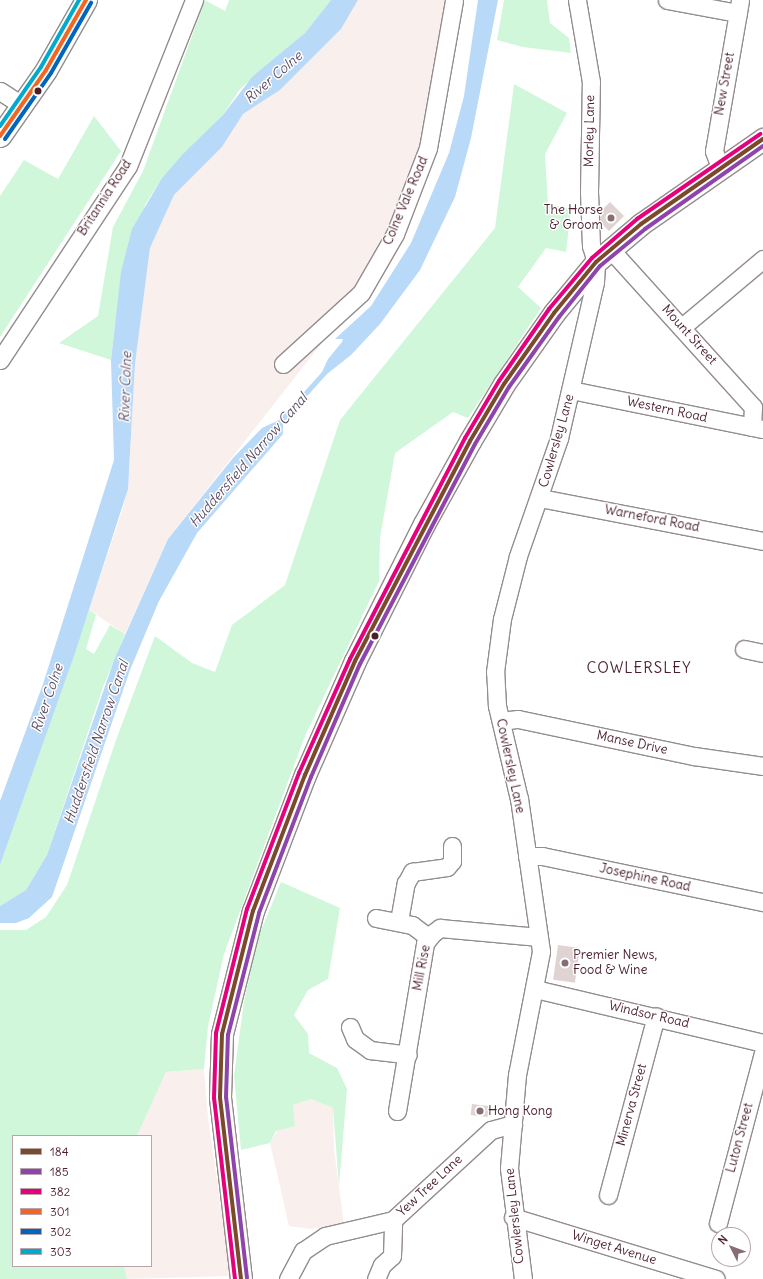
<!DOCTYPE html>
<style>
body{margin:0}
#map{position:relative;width:763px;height:1279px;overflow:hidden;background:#fff;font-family:Delius,sans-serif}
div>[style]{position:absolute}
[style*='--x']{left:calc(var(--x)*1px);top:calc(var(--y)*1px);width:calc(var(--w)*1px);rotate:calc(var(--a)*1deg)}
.built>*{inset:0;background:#f9f0ee}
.green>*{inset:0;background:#d0f7da}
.water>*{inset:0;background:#b9d9f9}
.building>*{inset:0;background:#dfd4d1;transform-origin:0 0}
.roads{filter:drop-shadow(1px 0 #948c8e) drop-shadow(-1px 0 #948c8e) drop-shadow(0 1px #948c8e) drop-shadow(0 -1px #948c8e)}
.minor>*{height:17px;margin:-8.5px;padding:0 8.5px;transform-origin:8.5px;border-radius:8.5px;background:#fff}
.major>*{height:21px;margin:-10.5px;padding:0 10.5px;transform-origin:10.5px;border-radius:10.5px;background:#fff}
.bus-1>*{height:4px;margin:-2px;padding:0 2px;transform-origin:2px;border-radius:2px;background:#7a4b2a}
.bus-2>*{height:4px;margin:-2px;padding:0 2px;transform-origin:2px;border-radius:2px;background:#8e44ad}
.bus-3>*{height:4px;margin:-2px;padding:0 2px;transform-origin:2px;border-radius:2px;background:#e5007d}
.bus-4>*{height:4px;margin:-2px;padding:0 2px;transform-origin:2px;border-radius:2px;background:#f26522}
.bus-5>*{height:4px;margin:-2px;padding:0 2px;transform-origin:2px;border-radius:2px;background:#0065bd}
.bus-6>*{height:4px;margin:-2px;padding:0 2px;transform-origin:2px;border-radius:2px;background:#00a9ce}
.dots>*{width:11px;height:11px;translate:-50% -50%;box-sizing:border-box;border:2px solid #fff;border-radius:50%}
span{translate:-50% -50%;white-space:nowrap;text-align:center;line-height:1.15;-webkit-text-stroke:3px #fff;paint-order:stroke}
.street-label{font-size:13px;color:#4a1f2b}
.poi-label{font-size:13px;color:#4a1f2b}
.right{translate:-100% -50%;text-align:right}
.left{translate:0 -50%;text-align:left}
.water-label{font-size:14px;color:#625268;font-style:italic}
.quarter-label{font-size:15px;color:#4a1f2b;letter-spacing:1px}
.legend{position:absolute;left:12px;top:1135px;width:140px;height:132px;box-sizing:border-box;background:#fff;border:1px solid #b7a5aa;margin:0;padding:5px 7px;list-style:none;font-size:12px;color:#4a1f2b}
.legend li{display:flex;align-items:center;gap:8px;height:20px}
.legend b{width:20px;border:1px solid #b7a5aa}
.north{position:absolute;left:711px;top:1227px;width:40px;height:40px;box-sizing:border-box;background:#fff;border:1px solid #b7a5aa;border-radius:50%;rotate:312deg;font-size:11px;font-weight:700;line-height:16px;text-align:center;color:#4a1f2b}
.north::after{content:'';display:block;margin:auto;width:14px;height:18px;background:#896d75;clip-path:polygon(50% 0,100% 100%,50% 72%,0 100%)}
</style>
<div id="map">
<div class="built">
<div style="clip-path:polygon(358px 0,462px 0,429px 142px,361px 293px,168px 539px,125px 634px,89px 610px,124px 505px,129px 474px,135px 364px,150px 248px,174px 195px,222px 147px,243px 114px,280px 90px,341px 29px)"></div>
<div style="clip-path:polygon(204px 1069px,208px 1118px,231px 1276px,127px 1279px,124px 1266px,151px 1266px,151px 1136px,137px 1136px,166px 1072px)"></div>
<div style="clip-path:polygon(311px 1099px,333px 1108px,334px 1149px,344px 1225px,310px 1229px,289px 1226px,270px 1143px,293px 1105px)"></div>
</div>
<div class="green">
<div style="clip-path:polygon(205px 0,225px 11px,229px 0,331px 0,305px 33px,240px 89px,223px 115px,162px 178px,145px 205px,115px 324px,111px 360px,59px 343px,98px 316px,113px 227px,143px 171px)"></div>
<div style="clip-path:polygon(504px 0,547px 0,550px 23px,569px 38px,571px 53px,523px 47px,497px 40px)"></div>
<div style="clip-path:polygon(514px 84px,567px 113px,545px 154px,548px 204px,571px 209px,566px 252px,546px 248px,518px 287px,541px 308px,468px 418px,453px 412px,395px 453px,380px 538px,379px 581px,305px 736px,224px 954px,208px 1026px,204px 1069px,166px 1072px,137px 1136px,13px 1136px,13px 1266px,124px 1266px,127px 1279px,0 1279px,0 930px,26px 930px,46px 917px,67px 885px,116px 740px,155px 636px,192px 663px,215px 672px,232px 625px,285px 585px,340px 420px,495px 228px)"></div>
<div style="clip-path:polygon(94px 116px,121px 151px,0 337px,0 196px,24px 160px,58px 179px)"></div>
<div style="clip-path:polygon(89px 610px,96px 615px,86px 649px,94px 654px,110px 625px,125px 634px,103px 687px,47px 855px,26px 890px,0 906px,0 865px)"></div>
<div style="clip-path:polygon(281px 882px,340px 908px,328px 979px,308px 990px,294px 1015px,308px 1034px,309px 1053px,337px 1068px,347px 1089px,339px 1186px,333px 1108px,311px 1099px,293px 1105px,295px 1126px,276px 1131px,270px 1143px,241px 1150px,234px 1076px,244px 1001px,258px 938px)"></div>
</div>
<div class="water">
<div style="clip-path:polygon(331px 0,358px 0,341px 29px,280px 90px,243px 114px,222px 147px,174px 195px,150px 248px,135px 364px,128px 489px,75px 653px,0 865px,0 801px,43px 684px,114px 460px,111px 360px,121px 272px,132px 229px,162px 178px,183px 154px,223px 115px,252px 77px,305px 33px)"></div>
<div style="clip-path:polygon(478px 0,498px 0,471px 138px,455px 197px,420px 270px,380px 324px,351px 355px,327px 374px,283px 423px,283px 434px,197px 533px,159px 601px,130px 670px,52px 897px,29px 918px,16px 923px,0 923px,0 906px,26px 890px,47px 855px,114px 660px,168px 539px,233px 458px,262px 428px,279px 420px,322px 372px,328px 359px,342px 342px,343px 339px,335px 339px,371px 306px,411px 243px,449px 153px,464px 96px)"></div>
</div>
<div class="building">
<div style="clip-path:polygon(610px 202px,624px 216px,609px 231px,600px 222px,600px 217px,603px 214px,600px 212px)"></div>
<div style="left:558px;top:945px;width:22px;height:35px;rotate:8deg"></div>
<div style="left:472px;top:1104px;width:17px;height:11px;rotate:7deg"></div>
</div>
<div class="roads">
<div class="minor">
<div style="--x:667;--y:0;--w:72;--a:10.4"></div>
<div style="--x:0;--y:91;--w:27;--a:33"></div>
<div style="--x:720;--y:167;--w:17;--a:-111"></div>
<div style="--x:714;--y:151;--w:153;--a:-80.2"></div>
<div style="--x:611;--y:250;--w:212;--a:47.9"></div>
<div style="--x:753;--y:407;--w:20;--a:93"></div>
<div style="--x:682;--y:327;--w:106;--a:-40"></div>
<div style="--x:0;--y:360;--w:232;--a:-56.6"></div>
<div style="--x:128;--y:166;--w:179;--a:-68.3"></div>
<div style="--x:283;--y:364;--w:105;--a:-42.3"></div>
<div style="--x:361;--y:293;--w:68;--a:-60"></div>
<div style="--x:395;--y:234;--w:92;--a:-69"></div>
<div style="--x:428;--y:148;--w:150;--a:-80"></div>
<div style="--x:571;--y:390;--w:196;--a:11.5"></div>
<div style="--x:540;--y:498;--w:227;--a:10.9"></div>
<div style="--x:744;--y:649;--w:19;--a:12"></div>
<div style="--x:501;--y:721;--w:17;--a:-7"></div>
<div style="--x:518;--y:719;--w:180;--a:11.9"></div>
<div style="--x:694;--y:756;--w:70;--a:8.2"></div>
<div style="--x:527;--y:856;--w:15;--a:0"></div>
<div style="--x:542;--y:856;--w:226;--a:11.8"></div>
<div style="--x:376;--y:918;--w:37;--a:11"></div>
<div style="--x:412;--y:925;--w:21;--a:37"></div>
<div style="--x:399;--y:921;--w:39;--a:-80"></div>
<div style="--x:406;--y:883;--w:13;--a:-61"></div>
<div style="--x:412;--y:872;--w:35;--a:-8"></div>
<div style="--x:447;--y:867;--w:8;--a:-50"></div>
<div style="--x:452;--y:861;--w:15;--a:-90"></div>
<div style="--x:535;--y:989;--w:234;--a:13.3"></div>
<div style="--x:350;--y:1027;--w:13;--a:67"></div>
<div style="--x:355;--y:1039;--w:19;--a:36"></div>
<div style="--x:370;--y:1050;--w:38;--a:7"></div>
<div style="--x:397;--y:1111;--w:170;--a:-80.5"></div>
<div style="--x:425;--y:943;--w:13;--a:-51"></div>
<div style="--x:433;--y:933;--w:9;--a:-36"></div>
<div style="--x:440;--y:928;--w:99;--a:5.2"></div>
<div style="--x:608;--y:1195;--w:185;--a:-75"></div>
<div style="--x:513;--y:1217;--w:212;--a:17"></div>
<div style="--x:718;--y:1223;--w:176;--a:-75.2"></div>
<div style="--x:288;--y:1279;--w:32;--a:-62"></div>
<div style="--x:303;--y:1251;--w:27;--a:-34"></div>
<div style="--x:325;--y:1236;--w:70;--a:-13.2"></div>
<div style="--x:393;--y:1220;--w:133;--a:-42.6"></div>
<div style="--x:491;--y:1130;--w:23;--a:-15"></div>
<div style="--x:376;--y:1279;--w:15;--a:-67"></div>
<div style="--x:382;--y:1265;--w:13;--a:-42"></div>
<div style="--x:392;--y:1256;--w:36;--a:-88"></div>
<div style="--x:523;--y:1279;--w:112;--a:-97.2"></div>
<div style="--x:509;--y:1168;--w:93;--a:-85.1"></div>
<div style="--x:517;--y:1075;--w:126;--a:-79"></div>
<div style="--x:541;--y:951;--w:154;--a:-98.2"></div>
<div style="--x:519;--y:799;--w:96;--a:-103.3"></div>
<div style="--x:497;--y:706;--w:34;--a:-93"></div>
<div style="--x:495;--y:672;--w:53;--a:-82.5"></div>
<div style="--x:502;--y:619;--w:65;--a:-75.7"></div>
<div style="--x:518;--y:556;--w:125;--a:-70.8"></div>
<div style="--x:559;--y:438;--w:160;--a:-77"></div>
<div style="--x:595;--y:282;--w:20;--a:-87"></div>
<div style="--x:596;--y:262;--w:17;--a:-107"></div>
<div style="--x:591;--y:246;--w:54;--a:-92.1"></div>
<div style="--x:589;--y:192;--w:110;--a:-89"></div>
<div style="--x:591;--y:82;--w:83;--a:-99.7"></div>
</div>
<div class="major">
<div style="--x:0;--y:136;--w:80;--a:-55.1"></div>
<div style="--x:46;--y:70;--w:81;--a:-60.3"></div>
<div style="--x:241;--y:1279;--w:183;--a:-96.6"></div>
<div style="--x:220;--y:1097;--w:63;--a:-88.2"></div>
<div style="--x:222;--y:1034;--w:127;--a:-75.9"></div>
<div style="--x:253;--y:911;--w:146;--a:-69.1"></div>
<div style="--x:305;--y:775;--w:124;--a:-66.3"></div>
<div style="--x:355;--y:661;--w:153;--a:-63.3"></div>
<div style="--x:424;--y:524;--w:95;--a:-61"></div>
<div style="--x:470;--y:441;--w:66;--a:-59.2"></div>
<div style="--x:504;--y:384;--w:87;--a:-54.8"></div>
<div style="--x:554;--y:313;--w:66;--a:-50.5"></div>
<div style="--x:596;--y:262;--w:59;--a:-40.2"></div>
<div style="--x:641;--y:224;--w:149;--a:-34.9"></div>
</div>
</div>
<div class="bus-1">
<div style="--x:241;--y:1279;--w:183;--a:-96.6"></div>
<div style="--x:220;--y:1097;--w:63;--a:-88.2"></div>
<div style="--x:222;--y:1034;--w:127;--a:-75.9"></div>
<div style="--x:253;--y:911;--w:146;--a:-69.1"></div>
<div style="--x:305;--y:775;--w:124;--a:-66.3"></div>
<div style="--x:355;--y:661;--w:248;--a:-62.4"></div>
<div style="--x:470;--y:441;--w:66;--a:-59.2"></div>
<div style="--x:504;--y:384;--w:87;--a:-54.8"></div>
<div style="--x:554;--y:313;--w:66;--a:-50.5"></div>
<div style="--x:596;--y:262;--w:59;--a:-40.2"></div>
<div style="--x:641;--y:224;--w:149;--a:-34.9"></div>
</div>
<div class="bus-2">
<div style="--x:247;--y:1278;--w:182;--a:-96.6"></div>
<div style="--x:226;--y:1097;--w:62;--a:-88.2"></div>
<div style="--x:228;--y:1035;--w:126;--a:-75.7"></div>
<div style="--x:259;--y:913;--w:146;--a:-69.1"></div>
<div style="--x:311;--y:777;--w:123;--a:-66.6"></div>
<div style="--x:360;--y:664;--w:248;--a:-62.4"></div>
<div style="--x:475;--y:444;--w:66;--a:-59.2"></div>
<div style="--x:509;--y:387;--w:86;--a:-54.5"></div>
<div style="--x:559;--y:317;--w:65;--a:-51.2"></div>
<div style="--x:600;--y:266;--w:58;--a:-39.4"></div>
<div style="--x:645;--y:229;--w:144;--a:-35.1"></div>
</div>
<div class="bus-3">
<div style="--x:235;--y:1279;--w:182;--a:-96.6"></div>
<div style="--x:214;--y:1098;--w:65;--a:-88.2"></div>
<div style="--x:216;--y:1033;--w:128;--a:-76"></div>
<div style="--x:247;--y:909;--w:146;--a:-69.1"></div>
<div style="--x:299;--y:773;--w:125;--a:-65.9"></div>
<div style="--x:350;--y:659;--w:249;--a:-62.5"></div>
<div style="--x:465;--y:438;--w:66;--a:-59.2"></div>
<div style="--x:499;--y:381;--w:88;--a:-55.2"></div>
<div style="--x:549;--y:309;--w:67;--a:-49.9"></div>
<div style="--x:592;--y:258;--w:60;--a:-40.9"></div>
<div style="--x:637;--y:219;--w:150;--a:-34.6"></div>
</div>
<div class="bus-4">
<div style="--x:0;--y:136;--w:80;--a:-55.1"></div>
<div style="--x:46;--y:70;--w:81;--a:-60.3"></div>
</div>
<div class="bus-5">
<div style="--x:5;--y:139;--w:80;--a:-55.1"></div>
<div style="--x:51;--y:73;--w:81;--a:-60.3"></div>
</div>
<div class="bus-6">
<div style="--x:0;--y:126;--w:72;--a:-55.2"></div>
<div style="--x:41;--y:67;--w:77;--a:-60.4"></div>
</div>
<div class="dots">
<div style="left:38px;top:91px;background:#4a1f2b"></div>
<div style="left:611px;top:218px;background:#896d75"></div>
<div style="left:375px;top:636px;background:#4a1f2b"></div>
<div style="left:565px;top:963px;background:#896d75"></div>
<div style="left:480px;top:1111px;background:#896d75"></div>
</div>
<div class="street-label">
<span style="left:725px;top:84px;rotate:-80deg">New Street</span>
<span style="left:590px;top:131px;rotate:-89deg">Morley Lane</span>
<span style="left:105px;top:198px;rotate:-57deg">Britannia Road</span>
<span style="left:406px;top:201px;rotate:-67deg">Colne Vale Road</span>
<span style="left:689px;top:335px;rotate:48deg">Mount Street</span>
<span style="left:667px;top:410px;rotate:12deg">Western Road</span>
<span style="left:557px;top:441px;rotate:-74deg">Cowlersley Lane</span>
<span style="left:652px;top:519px;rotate:11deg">Warneford Road</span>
<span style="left:632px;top:743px;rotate:12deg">Manse Drive</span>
<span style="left:510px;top:766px;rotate:78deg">Cowlersley Lane</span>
<span style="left:645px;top:878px;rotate:12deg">Josephine Road</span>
<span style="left:422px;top:968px;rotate:-79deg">Mill Rise</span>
<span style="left:649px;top:1015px;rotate:13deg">Windsor Road</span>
<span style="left:632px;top:1105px;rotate:-75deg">Minerva Street</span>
<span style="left:740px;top:1138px;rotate:-75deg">Luton Street</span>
<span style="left:430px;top:1186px;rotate:-43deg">Yew Tree Lane</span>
<span style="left:515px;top:1216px;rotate:-96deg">Cowlersley Lane</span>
<span style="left:614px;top:1248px;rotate:17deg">Winget Avenue</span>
</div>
<div class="poi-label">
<span class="right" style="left:603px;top:218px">The Horse<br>&amp; Groom</span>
<span class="left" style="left:573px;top:963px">Premier News,<br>Food &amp; Wine</span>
<span class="left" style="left:488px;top:1111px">Hong Kong</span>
</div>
<div class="water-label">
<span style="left:273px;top:77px;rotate:-41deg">River Colne</span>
<span style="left:125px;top:387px;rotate:-88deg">River Colne</span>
<span style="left:248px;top:460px;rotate:-49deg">Huddersfield Narrow Canal</span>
<span style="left:47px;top:698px;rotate:-71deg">River Colne</span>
<span style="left:96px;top:742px;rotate:-71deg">Huddersfield Narrow Canal</span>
</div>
<div class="quarter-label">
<span style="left:639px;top:668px">COWLERSLEY</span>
</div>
<ul class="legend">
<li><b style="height:5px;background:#7a4b2a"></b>184</li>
<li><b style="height:5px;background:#8e44ad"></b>185</li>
<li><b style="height:5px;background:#e5007d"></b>382</li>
<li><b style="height:5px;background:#f26522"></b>301</li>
<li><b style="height:5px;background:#0065bd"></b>302</li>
<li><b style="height:5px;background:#00a9ce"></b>303</li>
</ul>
<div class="north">N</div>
</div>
